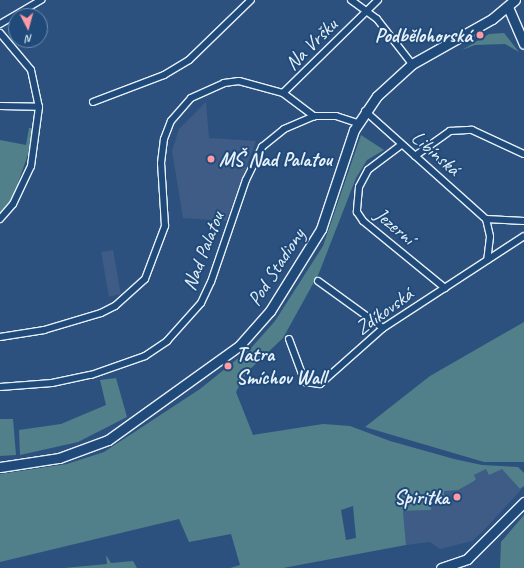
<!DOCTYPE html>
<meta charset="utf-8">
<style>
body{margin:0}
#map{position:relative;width:524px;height:568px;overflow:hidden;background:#2c517f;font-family:Caveat,sans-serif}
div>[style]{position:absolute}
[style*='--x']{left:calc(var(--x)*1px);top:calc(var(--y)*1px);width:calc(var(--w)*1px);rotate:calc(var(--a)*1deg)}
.built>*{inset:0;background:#3f5c86;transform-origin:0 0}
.green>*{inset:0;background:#51808a}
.roads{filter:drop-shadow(1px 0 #e8f1f8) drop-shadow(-1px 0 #e8f1f8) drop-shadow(0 1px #e8f1f8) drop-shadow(0 -1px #e8f1f8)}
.street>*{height:6px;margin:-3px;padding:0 3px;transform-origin:3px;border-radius:3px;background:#1f4a7a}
.secondary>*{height:9px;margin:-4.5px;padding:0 4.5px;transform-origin:4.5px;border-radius:4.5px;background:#1f4a7a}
.dots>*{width:11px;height:11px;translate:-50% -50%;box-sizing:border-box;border:2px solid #1f4a7a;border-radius:50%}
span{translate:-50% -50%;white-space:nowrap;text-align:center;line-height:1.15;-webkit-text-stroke:4px #1f4a7a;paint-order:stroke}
.poi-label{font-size:20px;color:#e8f1f8;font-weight:700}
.right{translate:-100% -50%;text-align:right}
.left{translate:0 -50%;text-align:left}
.street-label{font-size:20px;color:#e8f1f8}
.north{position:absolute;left:8px;top:8px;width:40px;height:40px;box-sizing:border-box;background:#1f4a7a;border:1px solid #6f8dac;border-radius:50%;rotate:174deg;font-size:11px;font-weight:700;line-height:16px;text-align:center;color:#e8f1f8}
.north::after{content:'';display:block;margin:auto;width:14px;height:18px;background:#ff9aa2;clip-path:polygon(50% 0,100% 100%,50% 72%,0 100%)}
</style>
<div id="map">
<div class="built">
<div style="clip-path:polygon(206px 102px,209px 138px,256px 141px,226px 221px,183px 218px,172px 151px,179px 129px)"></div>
<div style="left:113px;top:250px;width:45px;height:12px;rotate:80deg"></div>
<div style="clip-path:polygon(486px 469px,502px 469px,521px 490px,483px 531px,472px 541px,440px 549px,430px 542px,406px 545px,403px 511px,431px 510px,431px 502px,444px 491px,476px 481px,474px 475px)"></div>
</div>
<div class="green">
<div style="clip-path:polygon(504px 33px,519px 52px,505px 44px,475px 45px,462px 50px,489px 34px)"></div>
<div style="clip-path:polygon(29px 128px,33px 128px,32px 143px,12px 200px,0 214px,0 140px,26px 145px)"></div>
<div style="clip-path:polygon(evenodd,361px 135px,384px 150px,367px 160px,356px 178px,319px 273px,283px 338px,246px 373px,236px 392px,253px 435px,323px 424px,350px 426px,390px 441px,454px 459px,482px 465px,518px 467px,524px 473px,524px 486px,520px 489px,502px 469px,489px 475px,486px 469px,474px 475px,476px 480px,458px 490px,444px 491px,444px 502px,431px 502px,431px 510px,403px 511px,406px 545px,283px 568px,230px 568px,240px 565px,231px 534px,189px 542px,179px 519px,0 562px,0 474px,67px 464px,104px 452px,200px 389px,251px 348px,275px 321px,323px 246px,361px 135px,353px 506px,356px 538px,346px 540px,341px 510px,353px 506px)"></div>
<div style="clip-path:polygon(524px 322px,524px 462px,484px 462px,365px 427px,430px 376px)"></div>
<div style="clip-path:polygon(116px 378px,127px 417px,78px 442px,20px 455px,19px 430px,61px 424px,106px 405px,100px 380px)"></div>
<div style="clip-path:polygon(0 419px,13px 419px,16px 455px,0 456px)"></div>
<div style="clip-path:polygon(524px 515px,524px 568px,500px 568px,501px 542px)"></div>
<div style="clip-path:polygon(106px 555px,111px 563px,133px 561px,137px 568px,64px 568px,107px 564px)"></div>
</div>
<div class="roads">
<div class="street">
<div style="--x:351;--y:0;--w:32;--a:36"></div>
<div style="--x:377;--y:19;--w:57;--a:52.1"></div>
<div style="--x:0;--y:24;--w:48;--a:-30.3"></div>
<div style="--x:0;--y:33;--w:48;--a:50"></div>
<div style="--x:31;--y:70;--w:38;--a:78"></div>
<div style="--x:39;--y:107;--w:60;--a:97.7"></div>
<div style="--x:31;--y:166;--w:42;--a:115.3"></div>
<div style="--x:13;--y:204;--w:20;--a:131"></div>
<div style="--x:283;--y:93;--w:133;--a:-44.4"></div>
<div style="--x:93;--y:102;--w:76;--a:-20.8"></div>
<div style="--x:164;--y:75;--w:29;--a:-31"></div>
<div style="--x:189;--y:60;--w:86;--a:-44.1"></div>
<div style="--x:0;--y:106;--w:39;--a:1"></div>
<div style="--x:365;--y:111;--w:162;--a:41.8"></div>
<div style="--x:486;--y:219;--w:38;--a:3"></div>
<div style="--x:401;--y:145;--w:41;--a:142.9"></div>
<div style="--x:368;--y:170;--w:19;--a:118"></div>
<div style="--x:359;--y:187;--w:25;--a:95"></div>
<div style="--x:357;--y:212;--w:11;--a:56"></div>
<div style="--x:363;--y:221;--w:106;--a:39.3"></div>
<div style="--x:415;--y:156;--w:43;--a:-35.5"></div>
<div style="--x:450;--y:131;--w:22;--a:-3"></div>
<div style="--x:472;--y:130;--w:57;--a:24.8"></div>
<div style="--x:486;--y:219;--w:18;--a:77"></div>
<div style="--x:490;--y:237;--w:23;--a:97"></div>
<div style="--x:318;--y:281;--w:80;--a:35.9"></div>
<div style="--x:0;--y:337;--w:45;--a:-9"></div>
<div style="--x:44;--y:330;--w:59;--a:-16.6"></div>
<div style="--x:101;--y:313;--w:16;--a:-27"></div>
<div style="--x:115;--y:306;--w:40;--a:-42"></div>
<div style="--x:145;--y:279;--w:57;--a:-69.3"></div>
<div style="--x:165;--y:226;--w:63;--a:-93.6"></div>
<div style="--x:161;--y:163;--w:24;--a:-83"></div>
<div style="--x:164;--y:139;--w:19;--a:-69"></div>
<div style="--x:171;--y:121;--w:30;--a:-49"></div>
<div style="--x:191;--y:98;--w:36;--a:-24"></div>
<div style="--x:224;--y:83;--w:15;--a:-8"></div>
<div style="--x:239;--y:81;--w:46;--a:15.3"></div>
<div style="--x:283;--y:93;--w:39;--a:37"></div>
<div style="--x:314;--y:116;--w:22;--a:0"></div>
<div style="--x:336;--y:116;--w:22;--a:18"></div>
<div style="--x:289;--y:339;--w:46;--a:69.6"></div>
<div style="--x:305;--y:382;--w:15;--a:8"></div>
<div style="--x:320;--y:384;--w:84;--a:-41.6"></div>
<div style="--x:383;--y:328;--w:168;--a:-33.1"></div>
<div style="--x:0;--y:387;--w:52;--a:-4.4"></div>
<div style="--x:52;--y:383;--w:40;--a:-12"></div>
<div style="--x:91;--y:375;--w:57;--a:-19.4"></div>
<div style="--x:145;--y:356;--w:27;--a:-34"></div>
<div style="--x:167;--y:341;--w:51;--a:-48.2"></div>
<div style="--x:201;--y:303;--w:23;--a:-65"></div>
<div style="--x:211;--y:282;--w:108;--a:-71.1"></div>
<div style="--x:246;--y:180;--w:37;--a:-64"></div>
<div style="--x:262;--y:147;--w:28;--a:-39"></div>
<div style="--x:284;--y:129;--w:33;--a:-23"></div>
</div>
<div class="secondary">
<div style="--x:508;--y:7;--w:40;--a:66.6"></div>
<div style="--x:0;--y:467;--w:60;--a:-8.7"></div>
<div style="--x:59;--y:458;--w:52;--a:-20.2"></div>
<div style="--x:108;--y:440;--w:161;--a:-35.7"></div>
<div style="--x:239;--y:346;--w:47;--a:-48.5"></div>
<div style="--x:270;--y:311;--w:97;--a:-58.1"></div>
<div style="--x:321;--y:229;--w:104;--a:-71.6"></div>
<div style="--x:354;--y:130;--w:41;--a:-55.9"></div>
<div style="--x:377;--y:96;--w:47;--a:-42.4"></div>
<div style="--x:412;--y:64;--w:92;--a:-29.4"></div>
<div style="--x:492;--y:19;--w:30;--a:-40"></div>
<div style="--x:441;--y:568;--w:28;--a:-19"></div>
<div style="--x:467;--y:559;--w:81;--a:-45"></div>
</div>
</div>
<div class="dots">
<div style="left:480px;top:35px;background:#ff9aa2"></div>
<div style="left:211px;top:159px;background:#ff9aa2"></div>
<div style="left:228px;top:366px;background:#ff9aa2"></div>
<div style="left:457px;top:497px;background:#ff9aa2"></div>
</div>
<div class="poi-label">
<span class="right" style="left:472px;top:35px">Podbělohorská</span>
<span class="left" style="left:219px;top:159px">MŠ Nad Palatou</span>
<span class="left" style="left:236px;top:366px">Tatra<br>Smíchov Wall</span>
<span class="right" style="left:449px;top:497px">Spiritka</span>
</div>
<div class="street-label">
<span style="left:311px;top:44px;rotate:-45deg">Na Vršku</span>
<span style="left:436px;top:153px;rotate:41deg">Libínská</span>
<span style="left:395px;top:226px;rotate:40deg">Jezerní</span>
<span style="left:203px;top:251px;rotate:-69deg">Nad Palatou</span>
<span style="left:276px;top:267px;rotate:-57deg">Pod Stadiony</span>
<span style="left:384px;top:311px;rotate:-36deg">Zdíkovská</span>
</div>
<div class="north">N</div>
</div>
